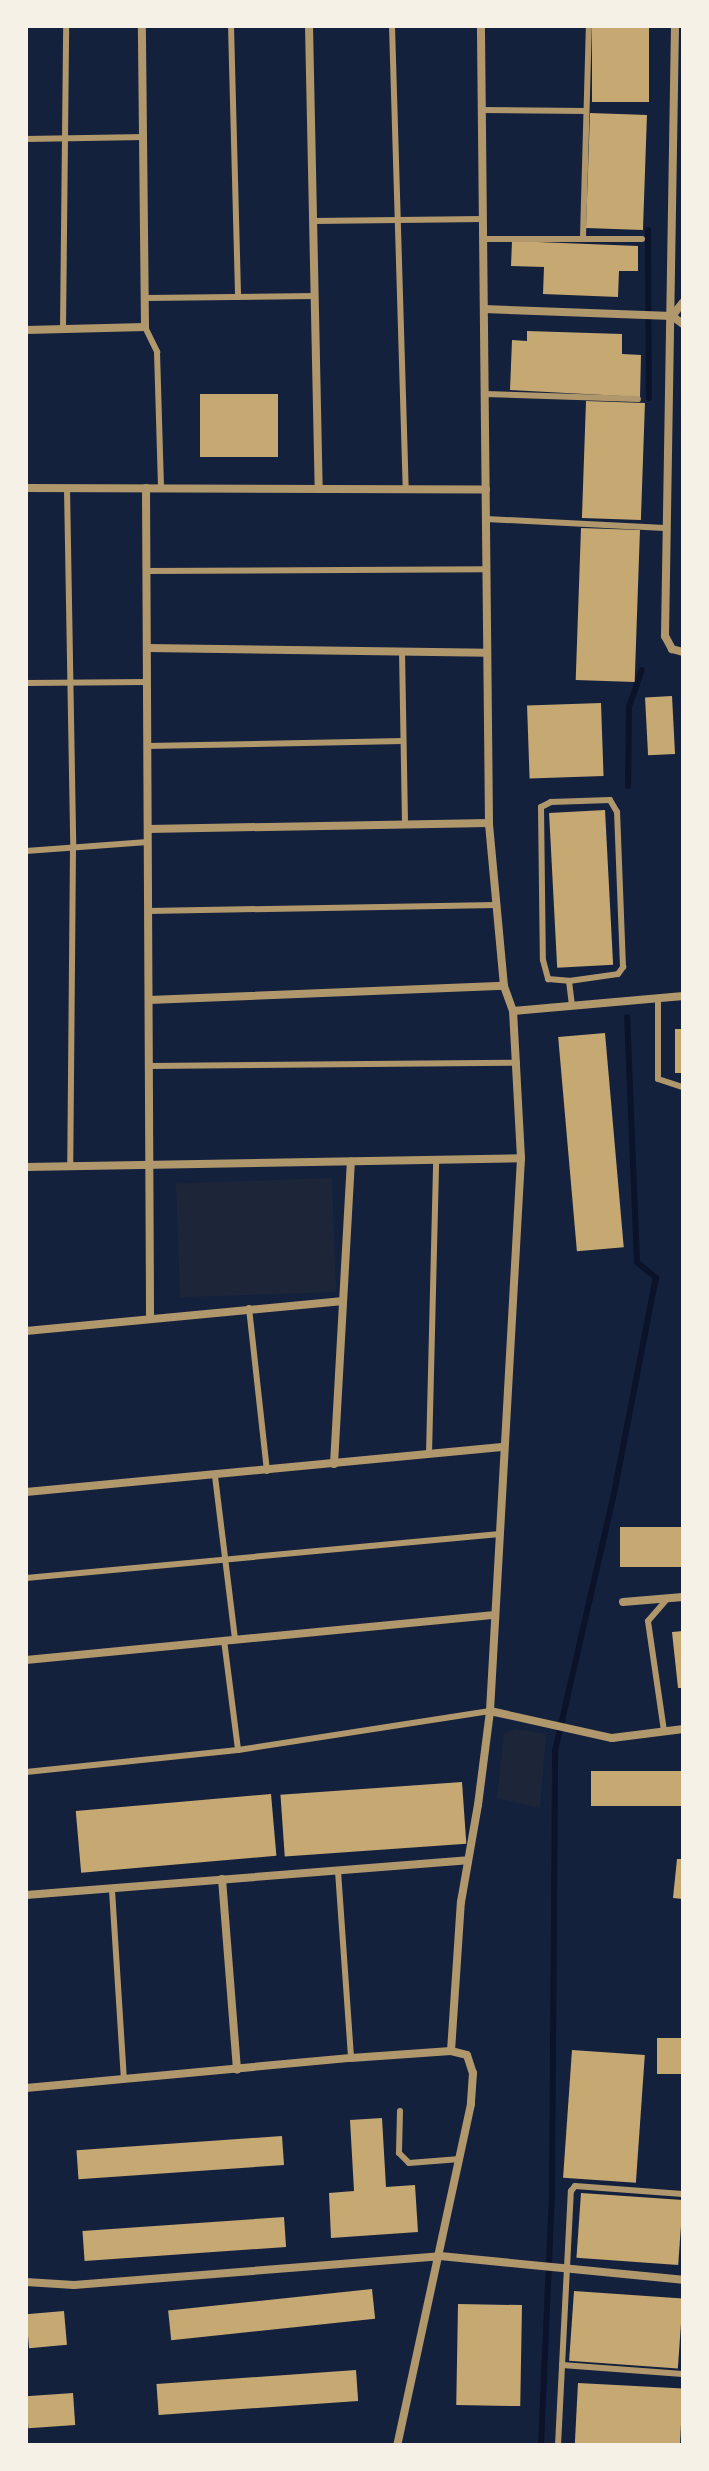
<!DOCTYPE html>
<style>
body{margin:0}
#map{position:relative;width:709px;height:2471px;overflow:hidden;background:#14213d;font-family:"Zilla Slab",serif}
div>[style]{position:absolute}
[style*='--x']{left:calc(var(--x)*1px);top:calc(var(--y)*1px);width:calc(var(--w)*1px);rotate:calc(var(--a)*1deg)}
.green>*{inset:0;background:#1d2539;transform-origin:0 0}
.stream>*{height:6px;margin:-3px;padding:0 3px;transform-origin:3px;border-radius:3px;background:#0b132b}
.building>*{inset:0;background:#c6a872;transform-origin:0 0}
.service>*{height:6px;margin:-3px;padding:0 3px;transform-origin:3px;border-radius:3px;background:#b1986c}
.minor>*{height:8px;margin:-4px;padding:0 4px;transform-origin:4px;border-radius:4px;background:#b1986c}
span{translate:-50% -50%;white-space:nowrap;text-align:center;line-height:1.15;-webkit-text-stroke:6px #f6f1e7;paint-order:stroke}
.frame{position:absolute;inset:0;border:28px solid #f6f1e7;pointer-events:none}
</style>
<div id="map">
<div class="green">
<div style="left:332px;top:1178px;width:114px;height:156px;rotate:88deg"></div>
<div style="clip-path:polygon(516px 1729px,546px 1734px,540px 1808px,497px 1798px,504px 1734px)"></div>
</div>
<div class="stream">
<div style="--x:648;--y:230;--w:168;--a:89.7"></div>
<div style="--x:628;--y:786;--w:79;--a:-89.3"></div>
<div style="--x:629;--y:707;--w:39;--a:-71"></div>
<div style="--x:541;--y:2445;--w:250;--a:-87.5"></div>
<div style="--x:552;--y:2195;--w:444;--a:-89.6"></div>
<div style="--x:555;--y:1751;--w:270;--a:-77.1"></div>
<div style="--x:615;--y:1488;--w:214;--a:-79"></div>
<div style="--x:656;--y:1278;--w:25;--a:-140"></div>
<div style="--x:637;--y:1262;--w:245;--a:-92.3"></div>
</div>
<div class="building">
<div style="left:592px;top:26px;width:57px;height:76px"></div>
<div style="left:590px;top:113px;width:57px;height:115px;rotate:2deg"></div>
<div style="clip-path:polygon(512px 241px,638px 246px,638px 271px,619px 271px,618px 297px,543px 294px,544px 267px,511px 266px)"></div>
<div style="clip-path:polygon(527px 331px,622px 334px,622px 354px,641px 355px,640px 397px,510px 390px,512px 340px,527px 341px)"></div>
<div style="left:278px;top:394px;width:63px;height:78px;rotate:90deg"></div>
<div style="left:586px;top:401px;width:59px;height:117px;rotate:2deg"></div>
<div style="left:581px;top:528px;width:59px;height:152px;rotate:2deg"></div>
<div style="left:672px;top:696px;width:58px;height:27px;rotate:87deg"></div>
<div style="left:601px;top:703px;width:73px;height:74px;rotate:88deg"></div>
<div style="left:605px;top:810px;width:155px;height:56px;rotate:87deg"></div>
<div style="left:683px;top:1029px;width:44px;height:8px;rotate:90deg"></div>
<div style="left:605px;top:1033px;width:215px;height:47px;rotate:85deg"></div>
<div style="left:683px;top:1527px;width:40px;height:63px;rotate:90deg"></div>
<div style="clip-path:polygon(683px 1631px,683px 1688px,678px 1688px,672px 1632px)"></div>
<div style="left:683px;top:1771px;width:35px;height:92px;rotate:90deg"></div>
<div style="left:462px;top:1782px;width:62px;height:182px;rotate:86deg"></div>
<div style="left:271px;top:1794px;width:62px;height:196px;rotate:85deg"></div>
<div style="clip-path:polygon(677px 1859px,683px 1859px,683px 1899px,673px 1898px)"></div>
<div style="left:683px;top:2038px;width:36px;height:26px;rotate:90deg"></div>
<div style="left:572px;top:2050px;width:73px;height:128px;rotate:4deg"></div>
<div style="clip-path:polygon(382px 2118px,386px 2187px,415px 2185px,418px 2232px,331px 2238px,329px 2193px,354px 2191px,350px 2120px)"></div>
<div style="left:282px;top:2136px;width:29px;height:206px;rotate:86deg"></div>
<div style="left:581px;top:2193px;width:102px;height:65px;rotate:4deg"></div>
<div style="left:284px;top:2217px;width:30px;height:202px;rotate:86deg"></div>
<div style="left:372px;top:2289px;width:30px;height:205px;rotate:84deg"></div>
<div style="left:574px;top:2291px;width:109px;height:70px;rotate:4deg"></div>
<div style="left:458px;top:2304px;width:64px;height:101px;rotate:1deg"></div>
<div style="left:64px;top:2311px;width:34px;height:38px;rotate:85deg"></div>
<div style="left:356px;top:2370px;width:31px;height:200px;rotate:86deg"></div>
<div style="left:578px;top:2383px;width:105px;height:62px;rotate:3deg"></div>
<div style="left:73px;top:2393px;width:32px;height:47px;rotate:86deg"></div>
</div>
<div class="service">
<div style="--x:231;--y:26;--w:271;--a:88.5"></div>
<div style="--x:392;--y:26;--w:464;--a:88.3"></div>
<div style="--x:482;--y:110;--w:104;--a:0.6"></div>
<div style="--x:26;--y:139;--w:118;--a:-1"></div>
<div style="--x:313;--y:221;--w:170;--a:-0.7"></div>
<div style="--x:583;--y:237;--w:211;--a:-88.4"></div>
<div style="--x:483;--y:239;--w:159;--a:0"></div>
<div style="--x:146;--y:298;--w:169;--a:-0.7"></div>
<div style="--x:145;--y:327;--w:28;--a:64"></div>
<div style="--x:157;--y:352;--w:137;--a:88.3"></div>
<div style="--x:63;--y:329;--w:303;--a:-89.4"></div>
<div style="--x:485;--y:394;--w:153;--a:1.9"></div>
<div style="--x:67;--y:488;--w:360;--a:89"></div>
<div style="--x:73;--y:848;--w:318;--a:90.5"></div>
<div style="--x:486;--y:519;--w:179;--a:2.9"></div>
<div style="--x:146;--y:571;--w:341;--a:-0.3"></div>
<div style="--x:402;--y:651;--w:173;--a:89"></div>
<div style="--x:26;--y:683;--w:121;--a:-0.5"></div>
<div style="--x:147;--y:746;--w:256;--a:-1.1"></div>
<div style="--x:26;--y:851;--w:122;--a:-4.2"></div>
<div style="--x:148;--y:911;--w:348;--a:-1"></div>
<div style="--x:569;--y:981;--w:49;--a:-8.1"></div>
<div style="--x:618;--y:974;--w:9;--a:-54"></div>
<div style="--x:623;--y:967;--w:155;--a:-92.2"></div>
<div style="--x:617;--y:812;--w:14;--a:-120"></div>
<div style="--x:610;--y:800;--w:59;--a:178.1"></div>
<div style="--x:551;--y:802;--w:11;--a:153"></div>
<div style="--x:541;--y:807;--w:153;--a:89.3"></div>
<div style="--x:543;--y:960;--w:20;--a:75"></div>
<div style="--x:548;--y:979;--w:21;--a:5"></div>
<div style="--x:569;--y:981;--w:25;--a:83"></div>
<div style="--x:658;--y:999;--w:80;--a:90"></div>
<div style="--x:658;--y:1079;--w:26;--a:18"></div>
<div style="--x:149;--y:1066;--w:368;--a:-0.5"></div>
<div style="--x:249;--y:1308;--w:164;--a:83.7"></div>
<div style="--x:429;--y:1454;--w:294;--a:-88.6"></div>
<div style="--x:215;--y:1476;--w:164;--a:83"></div>
<div style="--x:26;--y:1578;--w:473;--a:-5.3"></div>
<div style="--x:224;--y:1640;--w:111;--a:82.7"></div>
<div style="--x:664;--y:1731;--w:111;--a:-98.3"></div>
<div style="--x:648;--y:1621;--w:29;--a:-49"></div>
<div style="--x:26;--y:1772;--w:213;--a:-5.9"></div>
<div style="--x:238;--y:1750;--w:255;--a:-8.8"></div>
<div style="--x:338;--y:1871;--w:187;--a:86"></div>
<div style="--x:112;--y:1890;--w:189;--a:86.4"></div>
<div style="--x:400;--y:2111;--w:42;--a:91.4"></div>
<div style="--x:399;--y:2153;--w:14;--a:45"></div>
<div style="--x:409;--y:2163;--w:51;--a:-4.5"></div>
<div style="--x:562;--y:2365;--w:121;--a:4.3"></div>
<div style="--x:558;--y:2445;--w:254;--a:-87.1"></div>
<div style="--x:571;--y:2191;--w:6;--a:-51"></div>
<div style="--x:575;--y:2186;--w:108;--a:4.2"></div>
</div>
<div class="minor">
<div style="--x:309;--y:26;--w:463;--a:88.8"></div>
<div style="--x:675;--y:26;--w:610;--a:90.94"></div>
<div style="--x:665;--y:636;--w:15;--a:62"></div>
<div style="--x:672;--y:649;--w:11;--a:15"></div>
<div style="--x:484;--y:309;--w:188;--a:2.1"></div>
<div style="--x:672;--y:316;--w:14;--a:36"></div>
<div style="--x:673;--y:315;--w:16;--a:-52"></div>
<div style="--x:26;--y:330;--w:119;--a:-1.4"></div>
<div style="--x:145;--y:327;--w:301;--a:-90.6"></div>
<div style="--x:26;--y:488;--w:460;--a:0.2"></div>
<div style="--x:146;--y:488;--w:829;--a:89.72"></div>
<div style="--x:147;--y:648;--w:340;--a:0.8"></div>
<div style="--x:148;--y:829;--w:341;--a:-1"></div>
<div style="--x:149;--y:1000;--w:355;--a:-2.3"></div>
<div style="--x:513;--y:1011;--w:171;--a:-5"></div>
<div style="--x:26;--y:1167;--w:495;--a:-1"></div>
<div style="--x:26;--y:1331;--w:316;--a:-5.4"></div>
<div style="--x:334;--y:1464;--w:303;--a:-86.8"></div>
<div style="--x:26;--y:1492;--w:478;--a:-5.4"></div>
<div style="--x:623;--y:1602;--w:60;--a:-4.8"></div>
<div style="--x:26;--y:1660;--w:471;--a:-5.5"></div>
<div style="--x:490;--y:1711;--w:125;--a:12.5"></div>
<div style="--x:612;--y:1738;--w:72;--a:-7.2"></div>
<div style="--x:222;--y:1879;--w:191;--a:85.5"></div>
<div style="--x:26;--y:1895;--w:443;--a:-4.5"></div>
<div style="--x:451;--y:2051;--w:149;--a:-86.2"></div>
<div style="--x:461;--y:1902;--w:98;--a:-80.1"></div>
<div style="--x:478;--y:1805;--w:95;--a:-82.7"></div>
<div style="--x:490;--y:1711;--w:554;--a:-86.79"></div>
<div style="--x:521;--y:1158;--w:147;--a:-93.1"></div>
<div style="--x:513;--y:1011;--w:27;--a:-110"></div>
<div style="--x:504;--y:986;--w:164;--a:-95.3"></div>
<div style="--x:489;--y:823;--w:797;--a:-90.58"></div>
<div style="--x:26;--y:2088;--w:326;--a:-5.3"></div>
<div style="--x:351;--y:2058;--w:100;--a:-4"></div>
<div style="--x:451;--y:2051;--w:16;--a:14"></div>
<div style="--x:467;--y:2055;--w:19;--a:72"></div>
<div style="--x:473;--y:2073;--w:31;--a:94"></div>
<div style="--x:471;--y:2104;--w:349;--a:102.2"></div>
<div style="--x:26;--y:2282;--w:48;--a:3.6"></div>
<div style="--x:74;--y:2285;--w:367;--a:-4.5"></div>
<div style="--x:440;--y:2256;--w:244;--a:5.6"></div>
</div>
<div class="frame"></div>
</div>
